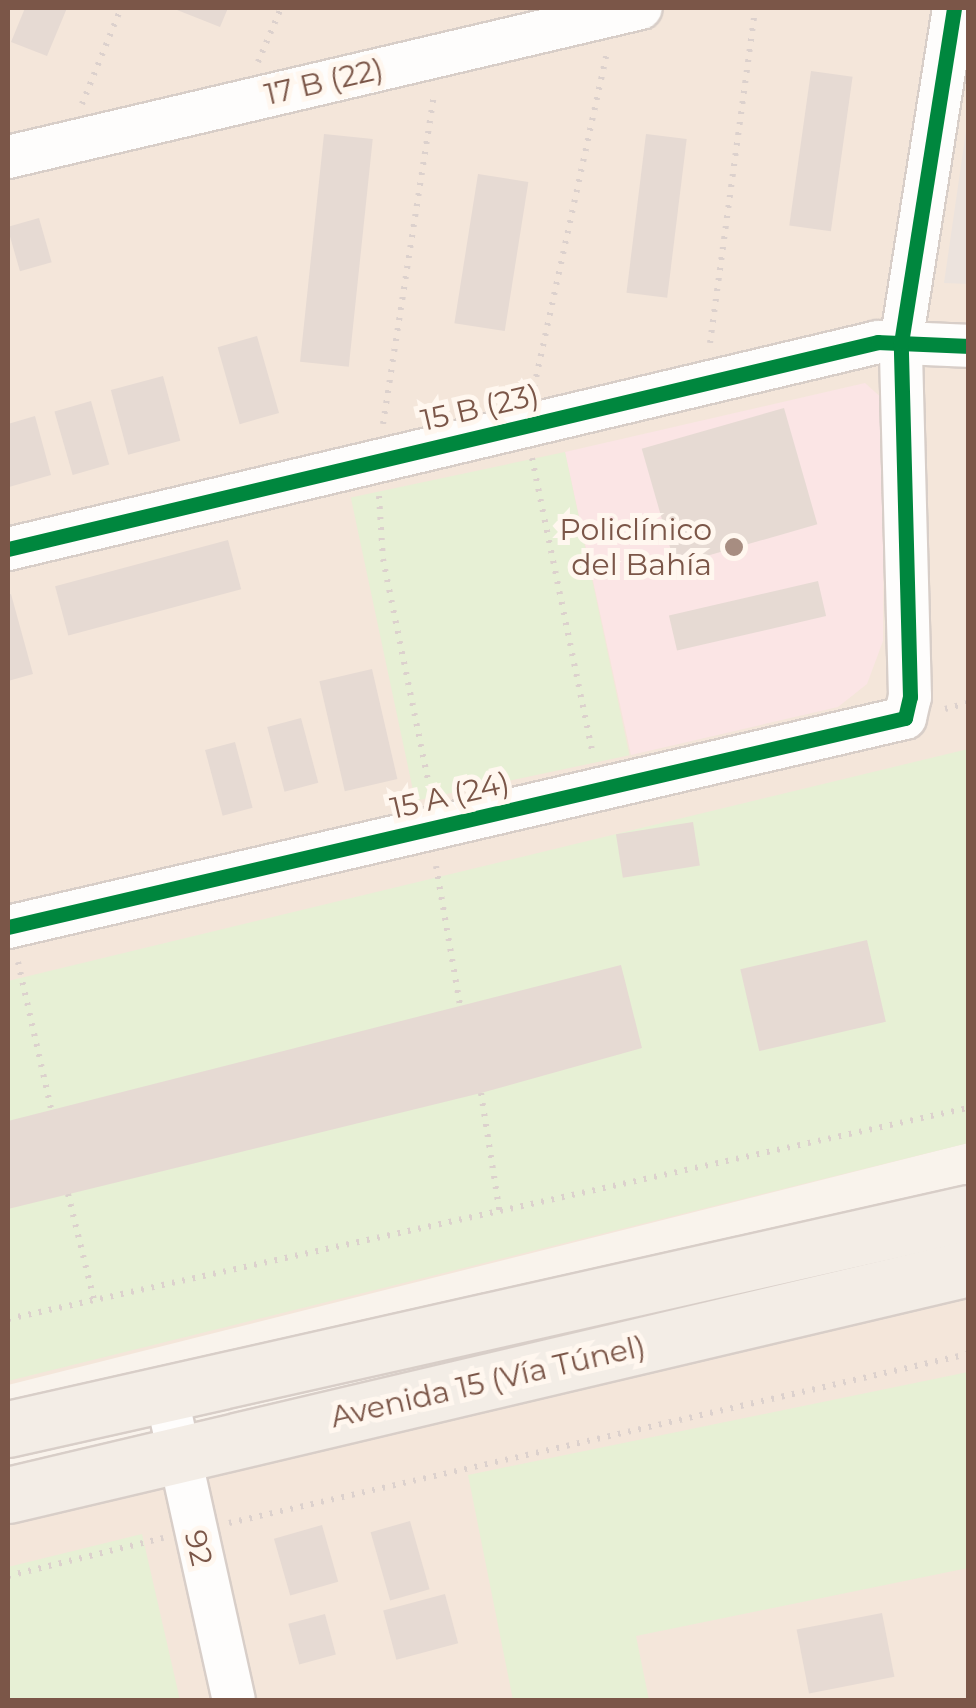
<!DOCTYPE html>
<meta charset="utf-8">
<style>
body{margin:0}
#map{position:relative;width:976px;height:1708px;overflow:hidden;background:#f9f3ec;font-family:Montserrat,sans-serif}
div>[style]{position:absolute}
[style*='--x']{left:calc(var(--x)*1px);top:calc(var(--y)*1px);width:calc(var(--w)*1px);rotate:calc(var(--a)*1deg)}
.residential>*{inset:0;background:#f4e6da}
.industrial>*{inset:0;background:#ece3dd}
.medical>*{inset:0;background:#fbe5e5}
.green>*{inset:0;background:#e7f0d5;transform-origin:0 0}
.building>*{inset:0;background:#e6dad3;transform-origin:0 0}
.path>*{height:6px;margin-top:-3px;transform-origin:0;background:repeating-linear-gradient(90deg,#dcd1cd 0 2.5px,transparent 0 10.5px)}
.roads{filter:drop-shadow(2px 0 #d8cec8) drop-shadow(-2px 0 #d8cec8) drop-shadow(0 2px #d8cec8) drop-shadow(0 -2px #d8cec8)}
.minor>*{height:42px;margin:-21px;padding:0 21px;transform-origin:21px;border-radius:21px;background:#fefdfc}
.major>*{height:55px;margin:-27.5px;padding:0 27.5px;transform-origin:27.5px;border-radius:27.5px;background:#f3ede6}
.cycleway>*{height:15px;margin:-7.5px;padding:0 7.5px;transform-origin:7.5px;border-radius:7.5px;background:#00873e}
.dots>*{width:28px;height:28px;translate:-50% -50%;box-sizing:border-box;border:5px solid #fff7ef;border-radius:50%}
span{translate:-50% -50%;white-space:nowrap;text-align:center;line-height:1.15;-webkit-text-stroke:10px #fff7ef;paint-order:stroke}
.street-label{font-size:30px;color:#7b5648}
.poi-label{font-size:30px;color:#7b5648}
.right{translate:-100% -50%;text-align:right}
.frame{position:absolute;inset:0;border:10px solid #7b5648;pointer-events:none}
</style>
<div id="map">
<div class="residential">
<div style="clip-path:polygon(8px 8px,968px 8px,968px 1143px,8px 1385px)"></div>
<div style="clip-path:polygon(968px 1268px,968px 1700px,8px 1700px,8px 1495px)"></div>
</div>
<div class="industrial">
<div style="clip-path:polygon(968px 117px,968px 284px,944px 283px)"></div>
</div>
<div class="medical">
<div style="clip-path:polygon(865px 383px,884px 400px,883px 641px,867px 684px,838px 707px,631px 755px,565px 452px)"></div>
</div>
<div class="green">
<div style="left:565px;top:452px;width:310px;height:219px;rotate:78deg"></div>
<div style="clip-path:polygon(968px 749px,968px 1143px,8px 1381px,8px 981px)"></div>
<div style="clip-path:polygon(968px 1372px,968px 1568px,636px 1636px,649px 1700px,513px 1700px,468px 1475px)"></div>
<div style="clip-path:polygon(142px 1534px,180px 1700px,8px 1700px,8px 1567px)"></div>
</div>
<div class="building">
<div style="clip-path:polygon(25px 8px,67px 8px,47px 56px,11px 42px)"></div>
<div style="clip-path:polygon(172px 8px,228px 8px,220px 27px)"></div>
<div style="left:811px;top:71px;width:42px;height:156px;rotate:8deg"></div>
<div style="left:324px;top:134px;width:49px;height:229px;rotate:6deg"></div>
<div style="left:646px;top:134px;width:41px;height:160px;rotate:7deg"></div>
<div style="left:478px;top:174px;width:51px;height:151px;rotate:9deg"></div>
<div style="left:39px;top:218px;width:46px;height:33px;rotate:74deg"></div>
<div style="left:257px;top:336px;width:80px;height:41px;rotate:74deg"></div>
<div style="left:163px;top:376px;width:67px;height:54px;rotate:75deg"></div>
<div style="left:91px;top:401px;width:66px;height:38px;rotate:74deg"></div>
<div style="left:784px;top:408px;width:121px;height:148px;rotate:74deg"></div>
<div style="clip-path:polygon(35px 416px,51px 475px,9px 487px,8px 424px)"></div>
<div style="left:228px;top:540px;width:51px;height:179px;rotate:75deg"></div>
<div style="left:818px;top:581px;width:36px;height:153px;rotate:77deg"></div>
<div style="clip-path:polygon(11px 594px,33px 674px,8px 681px,8px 595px)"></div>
<div style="left:372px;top:669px;width:113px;height:54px;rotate:77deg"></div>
<div style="left:301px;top:718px;width:67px;height:35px;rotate:75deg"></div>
<div style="left:235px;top:742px;width:68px;height:31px;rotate:75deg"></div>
<div style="left:693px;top:822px;width:44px;height:78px;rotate:81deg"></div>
<div style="left:867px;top:940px;width:84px;height:130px;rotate:77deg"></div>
<div style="clip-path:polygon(621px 965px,642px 1048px,481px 1093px,8px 1209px,8px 1121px)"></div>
<div style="left:410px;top:1521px;width:71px;height:41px;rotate:74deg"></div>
<div style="left:322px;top:1525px;width:59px;height:50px;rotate:74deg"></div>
<div style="left:445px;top:1594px;width:51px;height:64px;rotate:75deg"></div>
<div style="left:882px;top:1613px;width:65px;height:87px;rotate:79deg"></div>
<div style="left:325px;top:1614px;width:42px;height:38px;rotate:75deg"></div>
</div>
<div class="path">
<div style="--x:258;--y:62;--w:59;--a:-66.9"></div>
<div style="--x:82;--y:104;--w:104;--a:-67.9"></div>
<div style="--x:710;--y:343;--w:338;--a:-82.3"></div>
<div style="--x:534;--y:387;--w:343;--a:-77.7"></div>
<div style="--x:383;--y:424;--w:332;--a:-81.2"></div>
<div style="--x:532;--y:458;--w:302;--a:78.4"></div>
<div style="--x:379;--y:496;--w:63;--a:86.4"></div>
<div style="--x:383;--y:559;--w:240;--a:78.5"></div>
<div style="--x:945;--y:709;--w:24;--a:-15"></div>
<div style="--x:436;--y:866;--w:141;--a:80.2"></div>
<div style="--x:18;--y:962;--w:151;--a:77.3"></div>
<div style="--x:481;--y:1093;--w:122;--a:81.1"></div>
<div style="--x:68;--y:1194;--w:109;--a:76.2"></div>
<div style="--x:8;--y:1319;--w:983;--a:-12.4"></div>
<div style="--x:229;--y:1523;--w:758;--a:-12.88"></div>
<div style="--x:8;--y:1576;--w:160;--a:-13.8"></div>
</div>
<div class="roads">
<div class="minor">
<div style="--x:8;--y:157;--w:650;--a:-13.25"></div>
<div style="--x:8;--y:549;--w:894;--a:-13.38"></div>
<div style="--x:878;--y:342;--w:90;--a:2.5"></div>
<div style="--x:8;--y:927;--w:921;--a:-13.12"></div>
<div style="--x:905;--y:718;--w:22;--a:-77"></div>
<div style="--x:910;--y:697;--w:354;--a:-91.5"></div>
<div style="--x:901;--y:343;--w:339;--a:-81"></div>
<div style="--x:166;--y:1394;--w:313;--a:77.5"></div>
</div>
<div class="major">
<div style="--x:8;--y:1429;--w:984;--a:-12.68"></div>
<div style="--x:8;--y:1495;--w:986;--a:-13.3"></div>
</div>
</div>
<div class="cycleway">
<div style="--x:8;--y:549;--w:894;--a:-13.38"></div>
<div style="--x:878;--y:342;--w:90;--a:2.5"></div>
<div style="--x:8;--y:927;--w:921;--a:-13.12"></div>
<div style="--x:905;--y:718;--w:22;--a:-77"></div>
<div style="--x:910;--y:697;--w:354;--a:-91.5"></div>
<div style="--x:901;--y:343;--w:339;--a:-81"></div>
</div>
<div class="dots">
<div style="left:734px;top:547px;background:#a78d81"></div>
</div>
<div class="street-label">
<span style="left:324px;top:82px;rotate:-13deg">17 B (22)</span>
<span style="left:480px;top:408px;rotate:-13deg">15 B (23)</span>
<span style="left:450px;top:796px;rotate:-13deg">15 A (24)</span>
<span style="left:488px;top:1382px;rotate:-13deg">Avenida 15 (Vía Túnel)</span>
<span style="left:198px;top:1548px;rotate:77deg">92</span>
</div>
<div class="poi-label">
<span class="right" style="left:712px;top:547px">Policlínico<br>del Bahía</span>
</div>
<div class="frame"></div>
</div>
